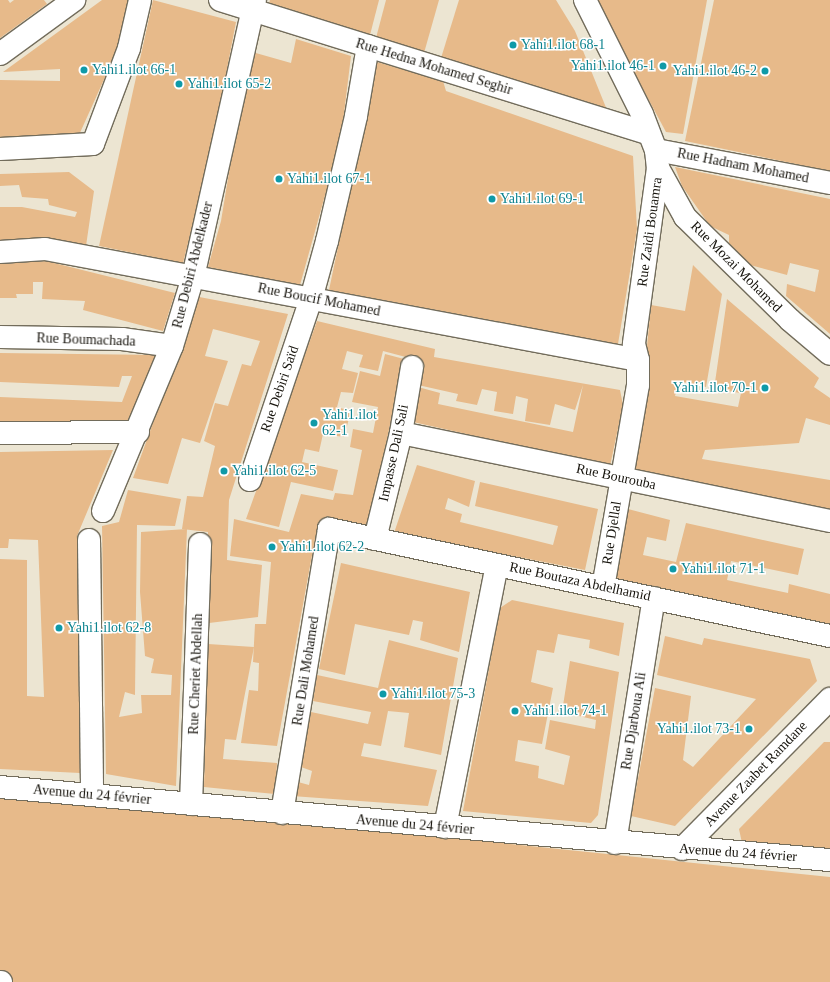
<!DOCTYPE html>
<meta charset="utf-8">
<style>
body{margin:0}
#map{position:relative;width:830px;height:982px;overflow:hidden;background:#ece5d2;font-family:"Times New Roman",serif}
div>[style]{position:absolute}
[style*='--x']{left:calc(var(--x)*1px);top:calc(var(--y)*1px);width:calc(var(--w)*1px);rotate:calc(var(--a)*1deg)}
.building>*{inset:0;background:#e7ba8a}
.roads{filter:drop-shadow(1px 0 #726c5b) drop-shadow(-1px 0 #726c5b) drop-shadow(0 1px #726c5b) drop-shadow(0 -1px #726c5b)}
.minor>*{height:22px;margin:-11px;padding:0 11px;transform-origin:11px;border-radius:11px;background:#fff}
.tertiary>*{height:22px;margin:-11px;padding:0 11px;transform-origin:11px;border-radius:11px;background:#fff}
.secondary>*{height:22px;margin:-11px;padding:0 11px;transform-origin:11px;border-radius:11px;background:#fff}
.dots>*{width:11px;height:11px;translate:-50% -50%;box-sizing:border-box;border:2px solid #fff;border-radius:50%}
span{translate:-50% -50%;white-space:nowrap;text-align:center;line-height:1.15;-webkit-text-stroke:3px #fff;paint-order:stroke}
.culture-label{font-size:14px;color:#0d838f}
.left{translate:0 -50%;text-align:left}
.right{translate:-100% -50%;text-align:right}
.street-label{font-size:14px;color:#17140d}
</style>
<div id="map">
<div class="building">
<div style="clip-path:polygon(0 0,8px 0,10px 3px,14px 0,44px 0,47px 4px,0 38px)"></div>
<div style="clip-path:polygon(102px 0,131px 0,120px 44px,79px 135px,0 139px,0 80px,60px 81px,60px 69px,3px 72px)"></div>
<div style="clip-path:polygon(153px 0,236px 22px,212px 147px,183px 263px,99px 246px)"></div>
<div style="clip-path:polygon(270px 0,379px 0,370px 35px,269px 4px)"></div>
<div style="clip-path:polygon(386px 0,439px 0,424px 53px,376px 38px)"></div>
<div style="clip-path:polygon(459px 0,556px 0,575px 31px,607px 110px,441px 58px)"></div>
<div style="clip-path:polygon(595px 0,707px 0,683px 134px,666px 132px)"></div>
<div style="clip-path:polygon(714px 0,830px 0,830px 171px,685px 141px)"></div>
<div style="clip-path:polygon(296px 39px,351px 56px,341px 138px,300px 285px,208px 267px,221px 221px,249px 51px,291px 63px)"></div>
<div style="clip-path:polygon(377px 62px,443px 81px,446px 91px,633px 156px,637px 229px,618px 344px,329px 290px)"></div>
<div style="clip-path:polygon(675px 167px,830px 199px,830px 334px,786px 296px,787px 284px,815px 292px,819px 270px,790px 263px,787px 275px,750px 265px,729px 243px,729px 235px,710px 226px,682px 186px)"></div>
<div style="clip-path:polygon(69px 172px,94px 191px,86px 246px,0 241px,0 207px,22px 207px,75px 217px,77px 212px,49px 205px,48px 199px,22px 197px,19px 185px,0 186px,0 174px)"></div>
<div style="clip-path:polygon(46px 261px,175px 293px,163px 331px,83px 310px,85px 301px,42px 299px,43px 282px,33px 282px,33px 294px,16px 294px,17px 298px,0 298px,0 264px)"></div>
<div style="clip-path:polygon(693px 265px,722px 294px,706px 387px,679px 381px,675px 396px,738px 407px,741px 393px,714px 389px,727px 299px,819px 378px,814px 387px,830px 398px,830px 425px,806px 418px,799px 443px,705px 450px,702px 459px,830px 480px,830px 512px,635px 470px,651px 305px,685px 311px)"></div>
<div style="clip-path:polygon(194px 296px,288px 314px,229px 500px,227px 560px,262px 565px,258px 617px,209px 623px,208px 532px,182px 529px,187px 496px,203px 497px,215px 446px,204px 441px,215px 403px,228px 406px,242px 364px,251px 366px,260px 341px,213px 329px,205px 356px,228px 361px,200px 443px,182px 438px,168px 484px,133px 478px,173px 368px)"></div>
<div style="clip-path:polygon(317px 321px,435px 349px,434px 357px,620px 390px,623px 405px,610px 466px,413px 422px,418px 387px,440px 393px,438px 404px,573px 432px,583px 385px,575px 410px,555px 404px,550px 425px,525px 421px,528px 399px,516px 396px,513px 414px,494px 411px,497px 392px,482px 389px,477px 405px,456px 401px,458px 394px,418px 385px,421px 361px,383px 351px,378px 371px,359px 367px,363px 355px,347px 351px,342px 369px,358px 373px,353px 393px,341px 392px,337px 407px,351px 411px,344px 437px,323px 434px,319px 452px,305px 449px,302px 462px,338px 470px,333px 491px,291px 482px,279px 527px,246px 519px)"></div>
<div style="clip-path:polygon(0 353px,157px 355px,130px 422px,0 424px,0 397px,122px 402px,132px 376px,122px 376px,119px 387px,0 382px)"></div>
<div style="clip-path:polygon(385px 354px,404px 359px,368px 529px,321px 519px,315px 539px,277px 746px,241px 743px,249px 690px,258px 691px,259px 663px,253px 662px,255px 624px,266px 624px,271px 562px,230px 556px,234px 519px,289px 532px,301px 494px,333px 500px,335px 493px,353px 495px,362px 450px,350px 447px,353px 429px,373px 433px,378px 407px,352px 402px,360px 371px,380px 376px)"></div>
<div style="clip-path:polygon(113px 450px,77px 536px,80px 773px,0 769px,0 559px,27px 560px,27px 696px,44px 697px,38px 540px,9px 539px,8px 548px,0 548px,0 452px)"></div>
<div style="clip-path:polygon(417px 465px,475px 481px,469px 507px,448px 498px,445px 509px,462px 514px,460px 522px,553px 545px,558px 526px,475px 506px,480px 482px,598px 509px,585px 570px,394px 533px)"></div>
<div style="clip-path:polygon(128px 490px,181px 499px,175px 526px,137px 525px,135px 695px,125px 692px,119px 717px,142px 713px,141px 695px,171px 695px,172px 675px,151px 673px,154px 659px,145px 656px,140px 592px,141px 532px,187px 529px,176px 786px,106px 774px,102px 526px,119px 522px)"></div>
<div style="clip-path:polygon(628px 509px,670px 520px,666px 541px,647px 537px,643px 555px,676px 562px,686px 523px,804px 549px,798px 575px,731px 561px,727px 580px,788px 593px,789px 584px,830px 594px,830px 624px,616px 579px)"></div>
<div style="clip-path:polygon(341px 563px,470px 592px,459px 652px,420px 640px,423px 622px,413px 620px,409px 635px,355px 624px,345px 675px,319px 669px)"></div>
<div style="clip-path:polygon(512px 600px,624px 623px,619px 656px,589px 648px,590px 640px,558px 634px,554px 653px,537px 650px,531px 682px,553px 688px,542px 744px,518px 740px,515px 761px,539px 766px,538px 778px,564px 785px,570px 756px,545px 749px,550px 720px,595px 729px,596px 720px,562px 712px,570px 661px,619px 672px,598px 815px,591px 823px,463px 811px,500px 608px)"></div>
<div style="clip-path:polygon(665px 636px,702px 645px,704px 638px,810px 659px,817px 681px,675px 826px,631px 816px,655px 688px,691px 696px,683px 760px,693px 767px,756px 699px,657px 675px)"></div>
<div style="clip-path:polygon(389px 640px,458px 658px,441px 755px,404px 747px,409px 713px,388px 711px,381px 746px,364px 743px,361px 756px,437px 770px,428px 806px,292px 796px,298px 782px,309px 785px,312px 771px,301px 767px,311px 712px,368px 724px,371px 712px,313px 701px,317px 675px,378px 688px)"></div>
<div style="clip-path:polygon(208px 644px,254px 647px,236px 740px,225px 739px,223px 759px,277px 763px,275px 794px,204px 787px)"></div>
<div style="clip-path:polygon(824px 742px,830px 742px,830px 849px,742px 843px,739px 829px)"></div>
<div style="clip-path:polygon(0 791px,830px 877px,830px 982px,0 982px)"></div>
</div>
<div class="roads">
<div class="minor">
<div style="--x:220;--y:0;--w:448;--a:17.3"></div>
<div style="--x:585;--y:0;--w:127;--a:63.4"></div>
<div style="--x:642;--y:114;--w:39;--a:69"></div>
<div style="--x:656;--y:150;--w:18;--a:84"></div>
<div style="--x:658;--y:168;--w:178;--a:97.8"></div>
<div style="--x:634;--y:344;--w:16;--a:76"></div>
<div style="--x:638;--y:360;--w:25;--a:90"></div>
<div style="--x:638;--y:385;--w:205;--a:99.8"></div>
<div style="--x:0;--y:149;--w:93;--a:-3.1"></div>
<div style="--x:93;--y:144;--w:103;--a:-69.4"></div>
<div style="--x:129;--y:48;--w:49;--a:-77.1"></div>
<div style="--x:656;--y:150;--w:177;--a:10.7"></div>
<div style="--x:658;--y:168;--w:56;--a:61.1"></div>
<div style="--x:685;--y:217;--w:147;--a:44.4"></div>
<div style="--x:790;--y:320;--w:52;--a:40.4"></div>
<div style="--x:0;--y:252;--w:45;--a:-3.8"></div>
<div style="--x:45;--y:249;--w:603;--a:10.6"></div>
<div style="--x:0;--y:337;--w:122;--a:0.9"></div>
<div style="--x:122;--y:339;--w:50;--a:8"></div>
<div style="--x:0;--y:433;--w:138;--a:-0.4"></div>
<div style="--x:401;--y:433;--w:438;--a:11.6"></div>
<div style="--x:250;--y:480;--w:191;--a:-71.4"></div>
<div style="--x:311;--y:299;--w:60;--a:-74.6"></div>
<div style="--x:327;--y:241;--w:128;--a:-76.9"></div>
<div style="--x:356;--y:116;--w:71;--a:-80.3"></div>
<div style="--x:103;--y:511;--w:179;--a:-67.3"></div>
<div style="--x:172;--y:346;--w:72;--a:-73.1"></div>
<div style="--x:193;--y:277;--w:284;--a:-77.4"></div>
<div style="--x:375;--y:539;--w:109;--a:-76.2"></div>
<div style="--x:401;--y:433;--w:67;--a:-80.5"></div>
<div style="--x:89;--y:540;--w:255;--a:89.3"></div>
<div style="--x:191;--y:804;--w:260;--a:-88"></div>
<div style="--x:282;--y:813;--w:288;--a:-80.6"></div>
<div style="--x:329;--y:529;--w:512;--a:12.06"></div>
<div style="--x:445;--y:827;--w:267;--a:-78.8"></div>
<div style="--x:615;--y:843;--w:248;--a:-81"></div>
</div>
<div class="tertiary">
<div style="--x:0;--y:54;--w:92;--a:-36.1"></div>
<div style="--x:0;--y:787;--w:833;--a:5.03"></div>
</div>
<div class="secondary">
<div style="--x:682;--y:849;--w:211;--a:-45.4"></div>
<div style="--x:0;--y:982;--w:1;--a:0"></div>
</div>
</div>
<div class="dots">
<div style="left:513px;top:45px;background:#0f9aa8"></div>
<div style="left:663px;top:66px;background:#0f9aa8"></div>
<div style="left:84px;top:70px;background:#0f9aa8"></div>
<div style="left:765px;top:71px;background:#0f9aa8"></div>
<div style="left:179px;top:84px;background:#0f9aa8"></div>
<div style="left:279px;top:179px;background:#0f9aa8"></div>
<div style="left:492px;top:199px;background:#0f9aa8"></div>
<div style="left:765px;top:388px;background:#0f9aa8"></div>
<div style="left:314px;top:423px;background:#0f9aa8"></div>
<div style="left:224px;top:471px;background:#0f9aa8"></div>
<div style="left:272px;top:547px;background:#0f9aa8"></div>
<div style="left:673px;top:569px;background:#0f9aa8"></div>
<div style="left:59px;top:628px;background:#0f9aa8"></div>
<div style="left:383px;top:694px;background:#0f9aa8"></div>
<div style="left:515px;top:711px;background:#0f9aa8"></div>
<div style="left:749px;top:729px;background:#0f9aa8"></div>
</div>
<div class="culture-label">
<span class="left" style="left:521px;top:45px">Yahi1.ilot 68-1</span>
<span class="right" style="left:655px;top:66px">Yahi1.ilot 46-1</span>
<span class="left" style="left:92px;top:70px">Yahi1.ilot 66-1</span>
<span class="right" style="left:757px;top:71px">Yahi1.ilot 46-2</span>
<span class="left" style="left:187px;top:84px">Yahi1.ilot 65-2</span>
<span class="left" style="left:287px;top:179px">Yahi1.ilot 67-1</span>
<span class="left" style="left:500px;top:199px">Yahi1.ilot 69-1</span>
<span class="right" style="left:757px;top:388px">Yahi1.ilot 70-1</span>
<span class="left" style="left:322px;top:423px">Yahi1.ilot<br>62-1</span>
<span class="left" style="left:232px;top:471px">Yahi1.ilot 62-5</span>
<span class="left" style="left:280px;top:547px">Yahi1.ilot 62-2</span>
<span class="left" style="left:681px;top:569px">Yahi1.ilot 71-1</span>
<span class="left" style="left:67px;top:628px">Yahi1.ilot 62-8</span>
<span class="left" style="left:391px;top:694px">Yahi1.ilot 75-3</span>
<span class="left" style="left:523px;top:711px">Yahi1.ilot 74-1</span>
<span class="right" style="left:741px;top:729px">Yahi1.ilot 73-1</span>
</div>
<div class="street-label">
<span style="left:434px;top:67px;rotate:17deg">Rue Hedna Mohamed Seghir</span>
<span style="left:743px;top:166px;rotate:11deg">Rue Hadnam Mohamed</span>
<span style="left:650px;top:232px;rotate:-82deg">Rue Zaidi Bouamra</span>
<span style="left:193px;top:265px;rotate:-76deg">Rue Debiri Abdelkader</span>
<span style="left:736px;top:267px;rotate:45deg">Rue Mozai Mohamed</span>
<span style="left:319px;top:300px;rotate:11deg">Rue Boucif Mohamed</span>
<span style="left:86px;top:340px;rotate:2deg">Rue Boumachada</span>
<span style="left:280px;top:389px;rotate:-71deg">Rue Debiri Saïd</span>
<span style="left:394px;top:453px;rotate:-78deg">Impasse Dali Sali</span>
<span style="left:616px;top:477px;rotate:12deg">Rue Bourouba</span>
<span style="left:612px;top:533px;rotate:-81deg">Rue Djellal</span>
<span style="left:580px;top:582px;rotate:12deg">Rue Boutaza Abdelhamid</span>
<span style="left:306px;top:671px;rotate:-81deg">Rue Dali Mohamed</span>
<span style="left:196px;top:674px;rotate:-88deg">Rue Cheriet Abdellah</span>
<span style="left:634px;top:721px;rotate:-81deg">Rue Djarboua Ali</span>
<span style="left:756px;top:774px;rotate:-46deg">Avenue Zaabet Ramdane</span>
<span style="left:92px;top:795px;rotate:5deg">Avenue du 24 février</span>
<span style="left:415px;top:825px;rotate:5deg">Avenue du 24 février</span>
<span style="left:738px;top:853px;rotate:4deg">Avenue du 24 février</span>
</div>
</div>
